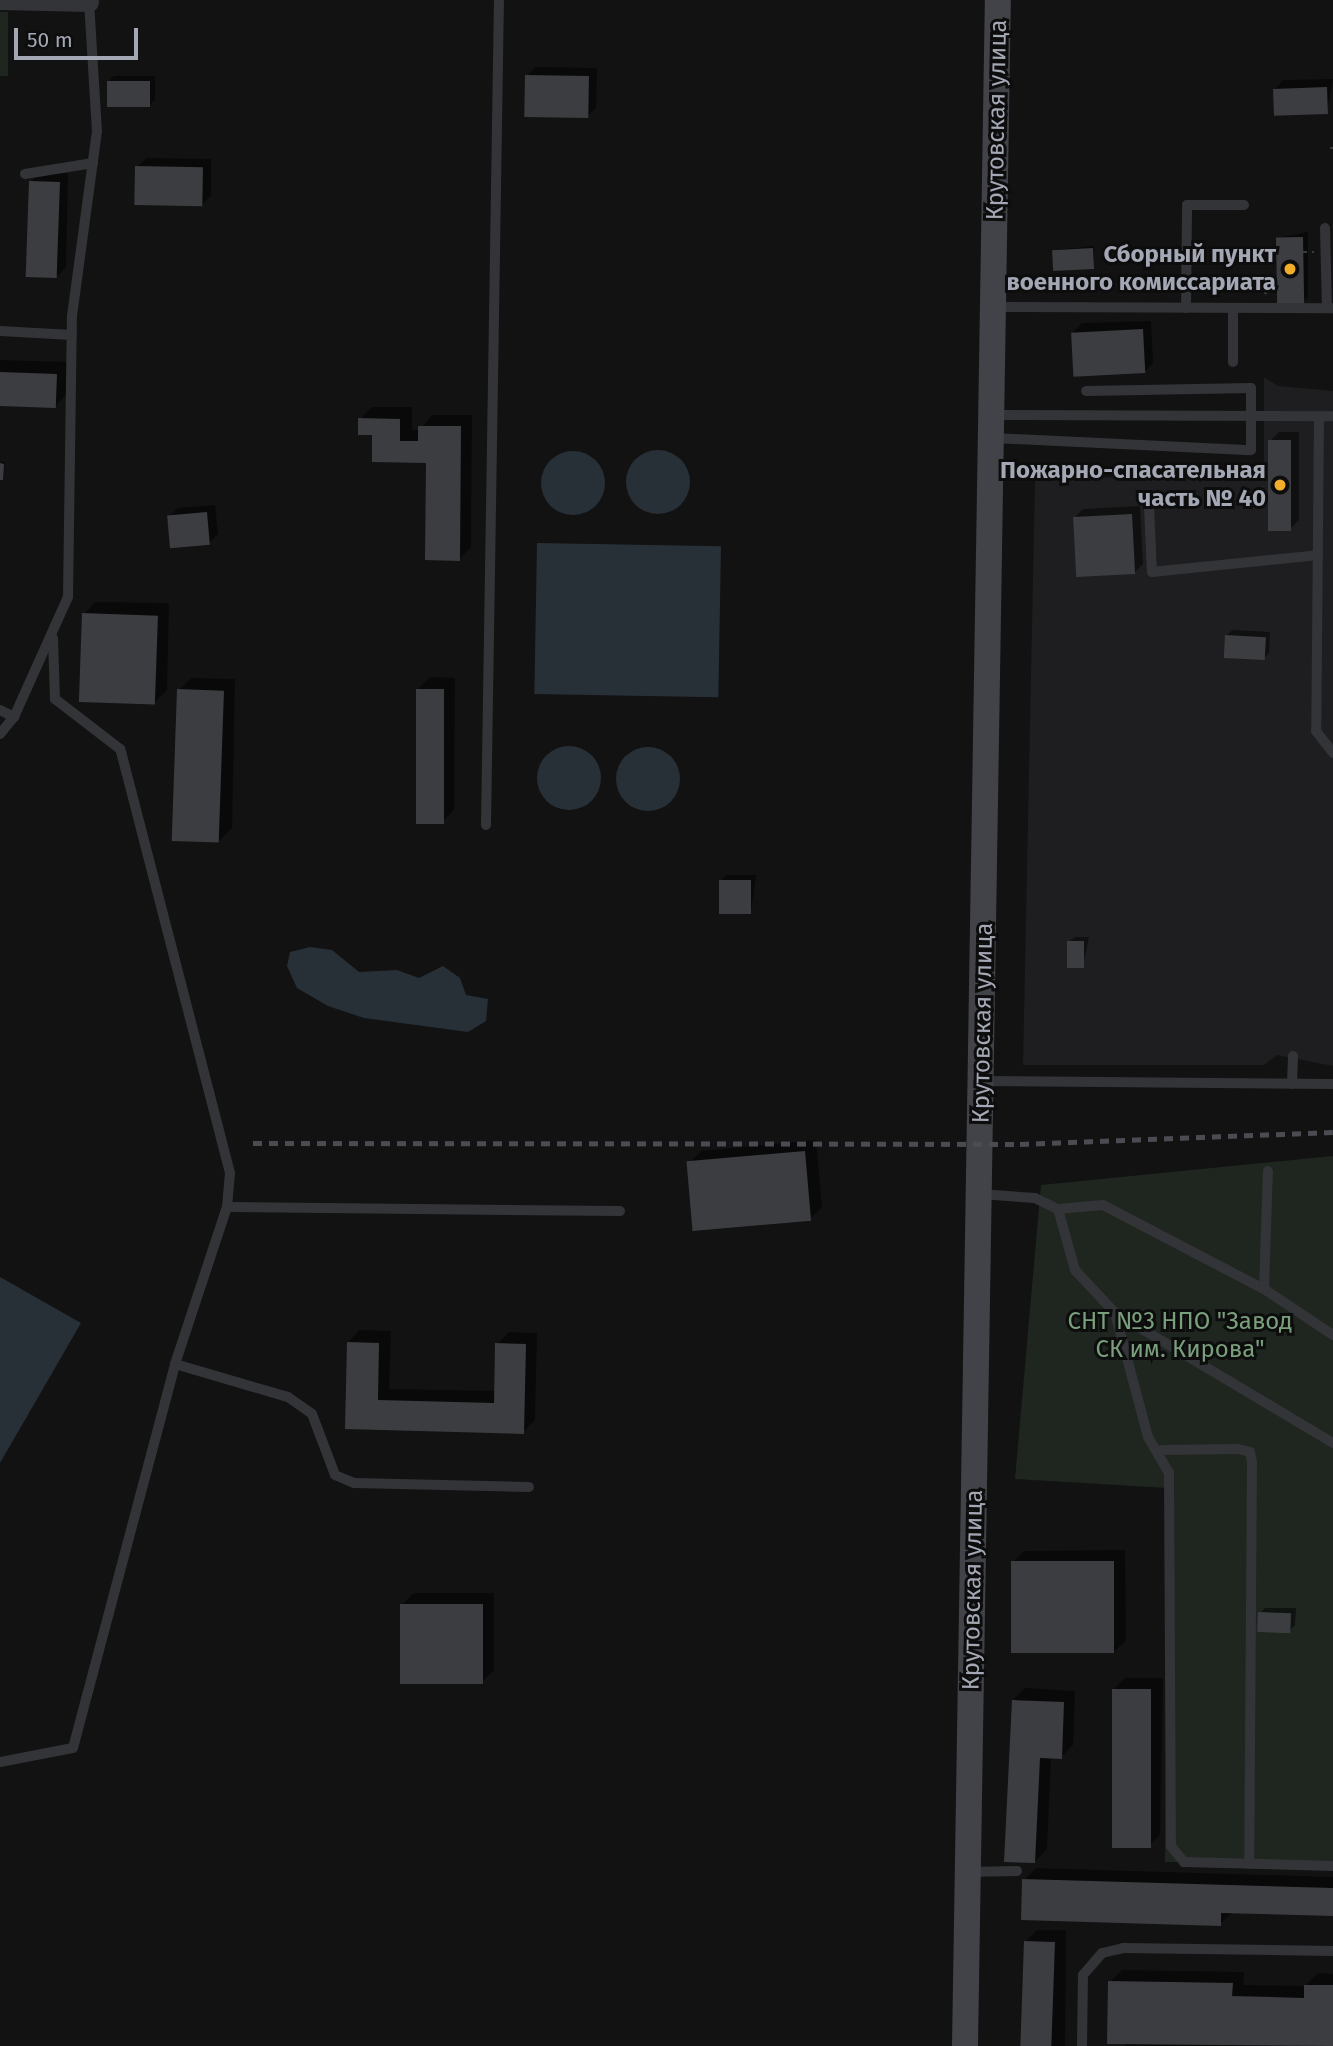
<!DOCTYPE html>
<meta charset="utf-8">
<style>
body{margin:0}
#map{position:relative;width:1333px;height:2046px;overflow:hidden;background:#121213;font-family:"Fira Sans",sans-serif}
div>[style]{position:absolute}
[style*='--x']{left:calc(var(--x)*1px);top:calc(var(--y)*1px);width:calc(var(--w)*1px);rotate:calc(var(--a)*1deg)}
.built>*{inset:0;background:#1e1e20}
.green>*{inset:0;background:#1e261f;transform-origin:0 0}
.water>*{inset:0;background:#283037;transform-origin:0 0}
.round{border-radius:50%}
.shadow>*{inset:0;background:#0007}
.building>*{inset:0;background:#3c3d40;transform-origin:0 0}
.path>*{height:2.5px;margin-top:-1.25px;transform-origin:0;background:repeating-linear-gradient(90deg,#393b3f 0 3.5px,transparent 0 8.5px)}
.lane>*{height:10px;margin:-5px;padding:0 5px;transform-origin:5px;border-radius:5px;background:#333438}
.street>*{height:19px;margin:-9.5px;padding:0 9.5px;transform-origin:9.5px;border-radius:9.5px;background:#333438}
.secondary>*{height:26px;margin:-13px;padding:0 13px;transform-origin:13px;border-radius:13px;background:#414348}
.rail>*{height:5px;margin-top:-2.5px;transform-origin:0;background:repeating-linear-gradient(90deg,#4a4c51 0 9px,transparent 0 16px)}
.dots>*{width:19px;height:19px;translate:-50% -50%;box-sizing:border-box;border:4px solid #0d0d0e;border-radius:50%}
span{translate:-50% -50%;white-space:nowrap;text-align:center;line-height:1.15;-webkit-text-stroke:6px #0d0d0e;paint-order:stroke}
.street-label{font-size:24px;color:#a3a8b4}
.poi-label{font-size:24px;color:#a3a8b4;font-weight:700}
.right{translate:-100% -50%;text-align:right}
.park-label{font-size:24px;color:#7a9f7c}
.scale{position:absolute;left:14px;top:28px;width:124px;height:32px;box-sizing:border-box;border:4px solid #a3a8b4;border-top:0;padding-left:9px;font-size:21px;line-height:24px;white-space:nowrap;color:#a3a8b4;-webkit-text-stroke:5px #0d0d0e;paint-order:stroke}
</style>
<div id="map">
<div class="built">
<div style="clip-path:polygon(1264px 377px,1278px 386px,1333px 391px,1333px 1066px,1277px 1055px,1264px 1065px,1023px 1065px,1035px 480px,1264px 472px)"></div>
</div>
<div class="green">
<div style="left:0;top:12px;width:8px;height:64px"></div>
<div style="clip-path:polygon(1333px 1156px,1333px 1865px,1165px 1862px,1167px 1488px,1015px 1479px,1041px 1185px)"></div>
</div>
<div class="water">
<div class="round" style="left:626px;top:450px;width:64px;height:64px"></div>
<div class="round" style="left:541px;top:451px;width:64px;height:64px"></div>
<div style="left:537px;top:543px;width:184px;height:151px;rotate:1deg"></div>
<div class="round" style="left:537px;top:746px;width:64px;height:64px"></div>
<div class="round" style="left:616px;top:747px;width:64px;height:64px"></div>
<div style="clip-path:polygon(310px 947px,332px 950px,359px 972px,397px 970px,419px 978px,443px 966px,460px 978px,466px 995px,488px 999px,486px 1021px,468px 1032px,364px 1018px,328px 1006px,297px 988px,287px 966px,290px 952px)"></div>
<div style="clip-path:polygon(0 1277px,81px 1323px,0 1463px)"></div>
</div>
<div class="shadow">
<div style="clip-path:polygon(535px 67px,597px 68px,596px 108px,587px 116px,527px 76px)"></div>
<div style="clip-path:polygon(114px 76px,155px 76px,155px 100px,149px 105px,108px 82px)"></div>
<div style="clip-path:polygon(1333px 79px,1327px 112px,1275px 89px,1283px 80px)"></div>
<div style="clip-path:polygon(146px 158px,211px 159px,211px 196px,202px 204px,137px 167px)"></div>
<div style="clip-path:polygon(40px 173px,68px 173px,66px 267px,58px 276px,31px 182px)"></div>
<div style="clip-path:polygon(1308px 232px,1308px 297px,1303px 302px,1277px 238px)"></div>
<div style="clip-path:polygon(1094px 246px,1094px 268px,1054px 252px,1056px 250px)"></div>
<div style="clip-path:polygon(1151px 321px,1153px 363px,1144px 372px,1073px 332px,1082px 323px)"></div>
<div style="clip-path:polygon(0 360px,68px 362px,67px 394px,55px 406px,0 404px)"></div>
<div style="clip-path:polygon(372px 407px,412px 407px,412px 430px,420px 430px,432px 415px,472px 415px,471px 547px,459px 559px,428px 461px,360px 419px)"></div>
<div style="clip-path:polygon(1279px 432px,1299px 432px,1299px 520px,1290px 529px,1270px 441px)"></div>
<div style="clip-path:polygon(0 462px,5px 462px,2px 478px,0 478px)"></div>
<div style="clip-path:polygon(215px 505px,218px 534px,209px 543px,169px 517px,178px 508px)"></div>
<div style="clip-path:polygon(1140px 506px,1143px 564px,1134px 573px,1074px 518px,1083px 509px)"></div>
<div style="clip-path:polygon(96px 602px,169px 603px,167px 690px,155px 702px,84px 614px)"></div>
<div style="clip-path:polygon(1232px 630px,1270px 632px,1269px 653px,1264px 658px,1227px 635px)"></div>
<div style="clip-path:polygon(430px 677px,455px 678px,454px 810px,442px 822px,418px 689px)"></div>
<div style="clip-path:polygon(191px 678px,235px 679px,232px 828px,220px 840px,179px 690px)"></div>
<div style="clip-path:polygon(727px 875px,756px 875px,751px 912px,721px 881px)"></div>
<div style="clip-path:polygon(1075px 937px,1089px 937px,1083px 966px,1069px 942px)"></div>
<div style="clip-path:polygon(816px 1140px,822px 1207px,810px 1219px,689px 1163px,701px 1151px)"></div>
<div style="clip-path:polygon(360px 1330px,391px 1331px,389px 1389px,496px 1391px,497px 1344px,509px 1332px,537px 1333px,535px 1420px,523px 1432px,346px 1428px,348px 1342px)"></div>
<div style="clip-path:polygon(1125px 1550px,1126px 1640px,1114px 1652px,1012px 1563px,1024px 1551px)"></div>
<div style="clip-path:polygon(414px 1593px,494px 1593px,494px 1670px,482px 1682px,402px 1605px)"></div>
<div style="clip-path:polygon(1265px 1608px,1296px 1608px,1295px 1625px,1290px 1630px,1260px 1613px)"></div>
<div style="clip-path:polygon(1125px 1678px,1163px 1678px,1160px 1835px,1148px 1847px,1113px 1690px)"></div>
<div style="clip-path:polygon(1025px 1688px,1075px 1691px,1073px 1745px,1061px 1757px,1051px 1757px,1047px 1849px,1035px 1861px,1013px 1700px)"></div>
<div style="clip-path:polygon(1036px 1868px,1333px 1877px,1333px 1914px,1233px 1912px,1220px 1924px,1024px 1880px)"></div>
<div style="clip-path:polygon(1037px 1930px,1066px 1930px,1065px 2046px,1025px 2046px,1025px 1942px)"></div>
<div style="clip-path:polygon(1122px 1970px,1244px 1972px,1243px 1985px,1305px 1986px,1318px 1973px,1333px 1974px,1333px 2046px,1125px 2046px,1110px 1982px)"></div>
</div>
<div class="building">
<div style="left:525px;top:75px;width:64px;height:42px;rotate:1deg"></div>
<div style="left:107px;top:81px;width:43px;height:26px"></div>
<div style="left:1327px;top:87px;width:27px;height:54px;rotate:88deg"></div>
<div style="left:135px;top:166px;width:68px;height:39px;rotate:1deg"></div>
<div style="left:29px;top:181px;width:31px;height:96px;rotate:2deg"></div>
<div style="left:1303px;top:237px;width:67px;height:27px;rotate:89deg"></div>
<div style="left:1093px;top:248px;width:21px;height:41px;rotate:87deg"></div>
<div style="left:1143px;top:329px;width:44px;height:72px;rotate:87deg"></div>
<div style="left:0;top:372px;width:57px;height:34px;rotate:2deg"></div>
<div style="clip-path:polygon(358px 418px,400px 419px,400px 441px,418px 441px,418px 426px,461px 426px,460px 561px,425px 560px,426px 463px,372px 462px,372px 435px,358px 435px)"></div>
<div style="left:1268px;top:440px;width:23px;height:91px"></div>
<div style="clip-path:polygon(0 463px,4px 464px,3px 480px,0 480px)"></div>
<div style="left:207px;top:512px;width:33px;height:40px;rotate:85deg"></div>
<div style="left:1132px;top:514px;width:60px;height:59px;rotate:87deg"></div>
<div style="left:82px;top:613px;width:76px;height:89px;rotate:2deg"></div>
<div style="left:1225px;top:635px;width:41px;height:23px;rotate:3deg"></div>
<div style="left:177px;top:689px;width:47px;height:152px;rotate:2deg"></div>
<div style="left:416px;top:689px;width:28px;height:135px"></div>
<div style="left:719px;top:880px;width:32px;height:34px"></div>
<div style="left:1067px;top:941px;width:17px;height:27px"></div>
<div style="left:805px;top:1151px;width:70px;height:119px;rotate:85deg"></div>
<div style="clip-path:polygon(347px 1342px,379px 1343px,378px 1400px,494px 1403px,495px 1343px,526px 1344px,524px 1434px,345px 1429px)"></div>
<div style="left:1114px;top:1561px;width:92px;height:103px;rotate:90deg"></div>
<div style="left:483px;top:1604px;width:80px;height:83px;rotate:90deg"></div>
<div style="left:1258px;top:1612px;width:33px;height:20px;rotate:2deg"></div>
<div style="left:1112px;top:1689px;width:39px;height:159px"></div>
<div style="clip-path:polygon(1012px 1700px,1064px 1702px,1062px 1759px,1040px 1758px,1035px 1863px,1004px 1862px)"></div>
<div style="clip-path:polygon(1022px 1879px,1333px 1888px,1333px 1916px,1221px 1913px,1221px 1926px,1021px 1920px)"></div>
<div style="left:1024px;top:1941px;width:31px;height:105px;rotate:2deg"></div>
<div style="clip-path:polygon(1108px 1981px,1233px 1983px,1232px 1996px,1304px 1998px,1304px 1985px,1333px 1985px,1333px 2046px,1107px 2044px)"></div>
</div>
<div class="path">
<div style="--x:1330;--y:148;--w:3;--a:0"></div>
<div style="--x:1303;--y:252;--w:11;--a:0"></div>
<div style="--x:1264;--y:293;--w:13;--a:-27"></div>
</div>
<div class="lane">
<div style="--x:25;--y:174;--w:69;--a:-9.2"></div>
<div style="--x:1325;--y:228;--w:80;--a:88.6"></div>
<div style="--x:995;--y:307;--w:338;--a:0.2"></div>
<div style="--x:1186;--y:308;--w:103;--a:-89.4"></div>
<div style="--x:1187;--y:205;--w:57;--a:0"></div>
<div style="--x:1233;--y:308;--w:54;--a:90"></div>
<div style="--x:0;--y:331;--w:72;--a:3.2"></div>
<div style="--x:993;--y:415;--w:340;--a:0.2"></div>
<div style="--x:1319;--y:416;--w:315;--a:90.5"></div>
<div style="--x:1316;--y:731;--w:28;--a:52"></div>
<div style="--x:993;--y:438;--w:258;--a:2.7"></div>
<div style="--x:1251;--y:450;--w:62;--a:-90"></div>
<div style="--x:1251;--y:388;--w:165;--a:179"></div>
<div style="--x:1149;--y:507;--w:65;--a:87.4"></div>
<div style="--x:1152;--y:572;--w:167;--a:-5.8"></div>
<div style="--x:0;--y:710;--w:16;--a:27"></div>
<div style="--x:0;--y:734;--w:22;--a:-51"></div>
<div style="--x:14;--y:717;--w:132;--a:-65.8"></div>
<div style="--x:68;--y:597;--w:281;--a:-89.2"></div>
<div style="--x:72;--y:316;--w:186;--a:-82.3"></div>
<div style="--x:97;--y:132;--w:130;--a:-93.5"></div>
<div style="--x:486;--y:825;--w:825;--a:-89.1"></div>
<div style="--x:982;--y:1081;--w:351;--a:0.5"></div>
<div style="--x:1292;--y:1084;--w:28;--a:-88"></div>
<div style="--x:980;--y:1194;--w:55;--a:4.2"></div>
<div style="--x:1035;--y:1198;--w:25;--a:26"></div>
<div style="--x:1058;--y:1209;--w:45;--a:-5.1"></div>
<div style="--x:1103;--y:1205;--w:182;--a:27.6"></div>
<div style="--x:1264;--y:1289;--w:83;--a:33.7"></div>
<div style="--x:227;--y:1207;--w:393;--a:0.6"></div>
<div style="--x:1058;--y:1209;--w:63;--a:74.4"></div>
<div style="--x:1075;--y:1270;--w:59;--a:47.1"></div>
<div style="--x:1115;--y:1313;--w:254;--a:30.8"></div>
<div style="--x:1264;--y:1289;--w:118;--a:-88.1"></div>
<div style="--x:1115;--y:1313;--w:128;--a:75.1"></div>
<div style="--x:1148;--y:1437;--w:42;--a:59.7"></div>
<div style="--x:1169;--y:1473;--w:373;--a:89.7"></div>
<div style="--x:1171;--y:1846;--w:21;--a:51"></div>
<div style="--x:1184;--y:1862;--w:149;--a:1.5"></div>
<div style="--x:175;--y:1364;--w:118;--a:16.3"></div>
<div style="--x:288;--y:1397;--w:29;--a:35"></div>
<div style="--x:312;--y:1414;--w:65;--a:69.3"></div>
<div style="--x:335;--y:1475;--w:21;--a:23"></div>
<div style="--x:354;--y:1483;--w:175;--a:1.3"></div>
<div style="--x:1161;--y:1450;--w:77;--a:-0.7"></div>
<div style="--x:1238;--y:1449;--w:12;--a:14"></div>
<div style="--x:1250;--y:1452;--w:10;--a:79"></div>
<div style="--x:1252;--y:1462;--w:402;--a:90.4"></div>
<div style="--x:0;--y:1762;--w:74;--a:-10.9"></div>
<div style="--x:73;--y:1748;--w:397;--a:-75.1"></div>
<div style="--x:175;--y:1364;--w:165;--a:-71.7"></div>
<div style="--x:227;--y:1207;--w:34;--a:-85"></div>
<div style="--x:230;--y:1173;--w:438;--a:-104.5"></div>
<div style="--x:120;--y:749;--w:82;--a:-142.4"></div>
<div style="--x:55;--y:699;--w:61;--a:-91.9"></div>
<div style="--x:968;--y:1872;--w:49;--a:-1.2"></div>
<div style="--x:1082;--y:2046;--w:71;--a:-89.2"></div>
<div style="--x:1083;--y:1975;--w:29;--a:-49"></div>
<div style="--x:1102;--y:1953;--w:22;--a:-13"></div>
<div style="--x:1123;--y:1948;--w:210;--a:0.8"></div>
</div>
<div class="street">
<div style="--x:0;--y:0;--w:89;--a:1.3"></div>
</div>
<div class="secondary">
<div style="--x:965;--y:2046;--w:2046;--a:-89.08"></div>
</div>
<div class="rail">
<div style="--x:253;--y:1143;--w:767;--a:0.07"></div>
<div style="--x:1020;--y:1144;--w:313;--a:-2.2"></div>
</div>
<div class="dots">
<div style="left:1290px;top:269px;background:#f2ad2b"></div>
<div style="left:1280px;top:485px;background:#f2ad2b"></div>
</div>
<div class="street-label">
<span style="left:997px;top:120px;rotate:-89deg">Крутовская улица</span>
<span style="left:983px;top:1023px;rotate:-89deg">Крутовская улица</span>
<span style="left:973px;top:1590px;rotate:-89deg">Крутовская улица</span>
</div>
<div class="poi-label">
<span class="right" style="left:1276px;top:269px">Сборный пункт<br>военного комиссариата</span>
<span class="right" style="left:1266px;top:485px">Пожарно-спасательная<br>часть № 40</span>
</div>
<div class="park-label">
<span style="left:1180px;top:1336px">СНТ №3 НПО "Завод<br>СК им. Кирова"</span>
</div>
<div class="scale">50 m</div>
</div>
